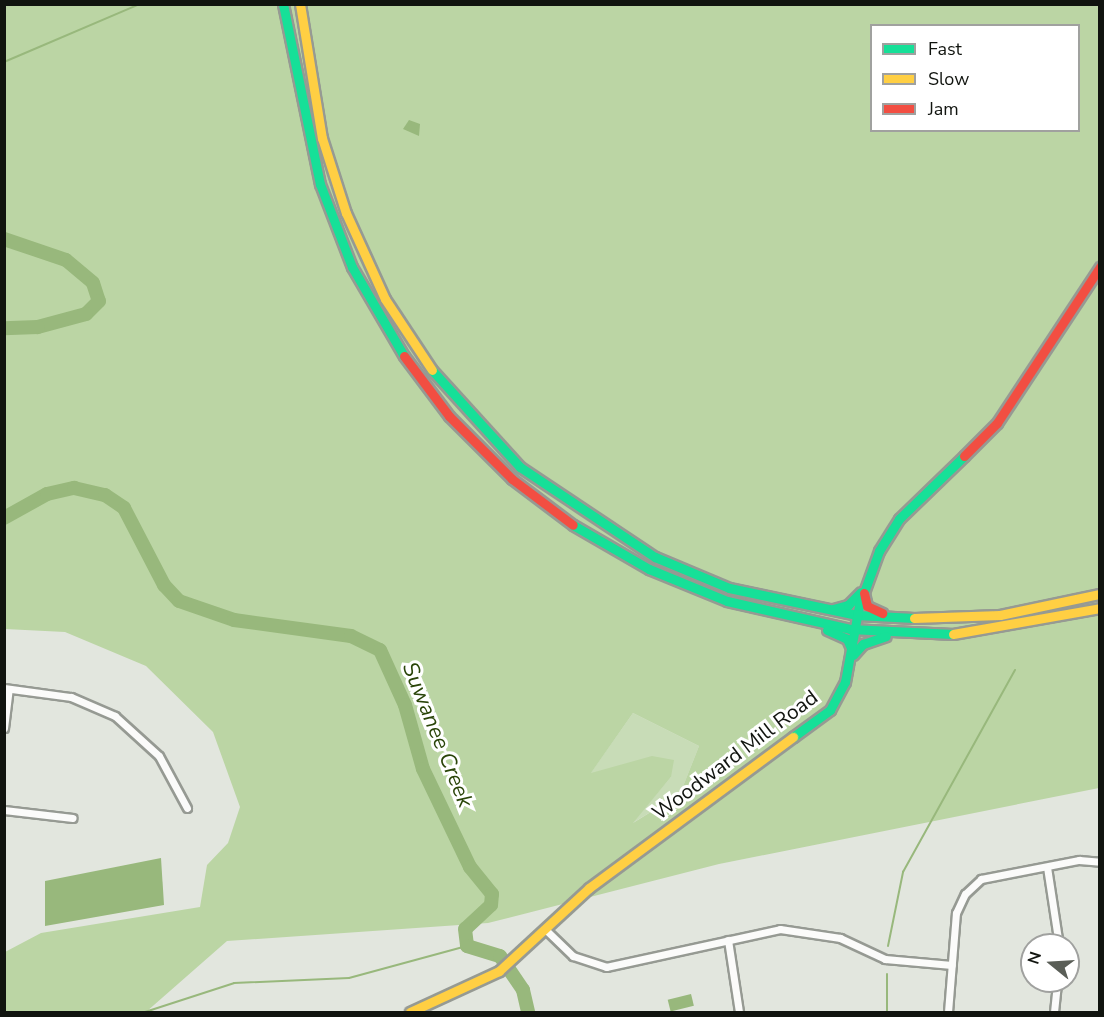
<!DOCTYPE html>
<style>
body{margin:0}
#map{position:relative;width:1104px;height:1017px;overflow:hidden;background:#e2e6de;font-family:"Nunito Sans",sans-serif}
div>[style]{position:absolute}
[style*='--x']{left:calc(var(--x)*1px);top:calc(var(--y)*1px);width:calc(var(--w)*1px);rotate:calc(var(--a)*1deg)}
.green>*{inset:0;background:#c8dcb7}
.forest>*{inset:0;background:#bbd5a4}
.water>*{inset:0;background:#98b87c;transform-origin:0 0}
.stream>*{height:2px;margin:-1px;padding:0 1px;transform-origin:1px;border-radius:1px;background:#98b87c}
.river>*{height:14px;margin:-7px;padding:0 7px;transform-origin:7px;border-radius:7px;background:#98b87c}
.roads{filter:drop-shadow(2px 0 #969a93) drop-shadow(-2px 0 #969a93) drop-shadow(0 2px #969a93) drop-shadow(0 -2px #969a93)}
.street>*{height:7px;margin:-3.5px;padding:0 3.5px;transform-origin:3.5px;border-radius:3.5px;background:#fbfbfa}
.fast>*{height:9px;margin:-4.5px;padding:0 4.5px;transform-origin:4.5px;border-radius:4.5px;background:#16e098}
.slow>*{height:9px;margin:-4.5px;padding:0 4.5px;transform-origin:4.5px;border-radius:4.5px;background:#ffcf43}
.jam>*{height:9px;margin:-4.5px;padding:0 4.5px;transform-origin:4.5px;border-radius:4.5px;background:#f24e42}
span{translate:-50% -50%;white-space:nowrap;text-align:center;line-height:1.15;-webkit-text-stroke:6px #fff;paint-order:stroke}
.street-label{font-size:21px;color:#11140f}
.water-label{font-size:22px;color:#2a4509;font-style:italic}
.frame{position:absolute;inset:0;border:6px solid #11140f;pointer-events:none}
.legend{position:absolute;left:870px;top:24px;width:210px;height:108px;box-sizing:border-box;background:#fff;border:2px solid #a0a19f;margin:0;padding:8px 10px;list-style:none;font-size:18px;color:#11140f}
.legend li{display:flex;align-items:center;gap:12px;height:30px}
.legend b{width:30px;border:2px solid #a0a19f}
.north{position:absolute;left:1020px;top:933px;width:60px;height:60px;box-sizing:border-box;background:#fff;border:2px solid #a0a19f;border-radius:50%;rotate:288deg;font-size:16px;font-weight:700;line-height:24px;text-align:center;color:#11140f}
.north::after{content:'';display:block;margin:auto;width:21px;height:27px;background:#5a5e57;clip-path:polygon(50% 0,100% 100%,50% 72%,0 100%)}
</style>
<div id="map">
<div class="green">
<div style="clip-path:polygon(633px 713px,699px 746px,680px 794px,631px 824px,671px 777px,619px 767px,590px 774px)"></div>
</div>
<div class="forest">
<div style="clip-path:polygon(evenodd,5px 5px,1099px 5px,1099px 788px,719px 864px,488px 923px,227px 941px,146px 1012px,5px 1012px,5px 952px,41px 933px,200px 907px,207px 865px,228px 843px,240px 807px,213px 732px,146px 666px,65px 632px,5px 629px,5px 5px,872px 26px,1078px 26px,1078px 130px,872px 130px,872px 26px,5px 5px,633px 713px,699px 746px,680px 794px,633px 823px,671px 777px,674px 760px,652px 756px,591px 773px,633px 713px)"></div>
</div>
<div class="water">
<div style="clip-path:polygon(409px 120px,420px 124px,419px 136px,403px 129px)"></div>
<div style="clip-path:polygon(161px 858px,164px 905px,45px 926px,45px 881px)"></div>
<div style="left:691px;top:994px;width:12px;height:24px;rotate:76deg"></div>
</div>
<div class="stream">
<div style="--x:4;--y:62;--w:148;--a:-23.1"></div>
<div style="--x:888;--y:946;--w:76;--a:-78.5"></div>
<div style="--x:903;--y:872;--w:231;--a:-61"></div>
<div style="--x:887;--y:974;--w:38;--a:90"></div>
<div style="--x:4;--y:1012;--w:95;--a:0"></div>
<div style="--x:145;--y:1012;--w:94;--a:-18"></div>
<div style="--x:234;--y:983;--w:115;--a:-2.5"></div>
<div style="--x:349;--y:978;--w:122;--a:-15.2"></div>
</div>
<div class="river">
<div style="--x:4;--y:239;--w:65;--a:18.7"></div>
<div style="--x:66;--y:260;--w:35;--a:40"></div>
<div style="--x:93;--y:283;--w:19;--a:72"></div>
<div style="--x:99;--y:301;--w:18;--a:135"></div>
<div style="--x:86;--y:314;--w:50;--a:164.8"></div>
<div style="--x:38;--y:327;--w:34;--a:178"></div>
<div style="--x:4;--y:518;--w:49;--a:-29.2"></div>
<div style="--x:47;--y:494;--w:28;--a:-13"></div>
<div style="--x:74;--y:488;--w:32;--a:13"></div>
<div style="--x:105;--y:495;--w:23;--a:34"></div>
<div style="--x:124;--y:508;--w:87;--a:62.5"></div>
<div style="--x:164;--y:585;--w:22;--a:47"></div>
<div style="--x:179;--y:601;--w:58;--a:19.1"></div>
<div style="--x:234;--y:620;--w:118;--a:7.8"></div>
<div style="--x:351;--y:636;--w:32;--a:26"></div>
<div style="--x:380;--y:650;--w:60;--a:65.6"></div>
<div style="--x:405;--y:705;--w:66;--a:74.3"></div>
<div style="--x:423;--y:769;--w:109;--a:64.4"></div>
<div style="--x:470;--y:867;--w:35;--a:51"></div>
<div style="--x:492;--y:894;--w:11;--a:95"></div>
<div style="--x:491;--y:905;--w:35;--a:137"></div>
<div style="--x:465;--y:929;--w:17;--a:83"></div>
<div style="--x:467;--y:946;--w:34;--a:17"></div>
<div style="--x:500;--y:956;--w:41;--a:55.9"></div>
<div style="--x:523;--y:990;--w:23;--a:77"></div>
</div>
<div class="roads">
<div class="street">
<div style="--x:4;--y:688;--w:68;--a:7.7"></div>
<div style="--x:71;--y:697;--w:48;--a:23.4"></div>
<div style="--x:115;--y:716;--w:59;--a:42.3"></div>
<div style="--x:159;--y:756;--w:59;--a:61.7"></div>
<div style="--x:4;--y:728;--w:39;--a:-83"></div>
<div style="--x:4;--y:810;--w:69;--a:6.6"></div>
<div style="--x:1047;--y:867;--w:79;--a:81.3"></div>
<div style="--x:547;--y:931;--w:36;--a:44"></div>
<div style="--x:573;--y:956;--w:35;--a:18"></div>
<div style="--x:606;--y:967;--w:178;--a:-12.3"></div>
<div style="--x:780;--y:929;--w:61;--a:8.5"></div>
<div style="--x:840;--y:938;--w:50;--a:25"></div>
<div style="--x:885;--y:959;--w:67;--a:5.1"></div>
<div style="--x:728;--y:940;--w:73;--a:81.3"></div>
<div style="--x:948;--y:1012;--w:99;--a:-85.4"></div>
<div style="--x:956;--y:913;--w:21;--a:-65"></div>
<div style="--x:965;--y:894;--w:22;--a:-43"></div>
<div style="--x:981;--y:879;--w:100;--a:-11"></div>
<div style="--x:1079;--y:860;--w:21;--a:5"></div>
<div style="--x:1054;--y:1012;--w:31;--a:-84"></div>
</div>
<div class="fast">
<div style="--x:283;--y:4;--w:184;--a:78.4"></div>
<div style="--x:320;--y:184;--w:89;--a:68.9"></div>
<div style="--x:352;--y:267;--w:103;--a:59.7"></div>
<div style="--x:432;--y:370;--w:131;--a:47.8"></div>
<div style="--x:520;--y:467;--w:162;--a:33.7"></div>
<div style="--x:655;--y:557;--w:80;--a:22.7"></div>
<div style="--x:729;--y:588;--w:131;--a:11.9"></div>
<div style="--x:857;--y:615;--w:57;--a:3"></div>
<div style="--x:573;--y:525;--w:88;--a:30.1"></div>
<div style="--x:649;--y:569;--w:84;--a:22.3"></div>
<div style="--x:727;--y:601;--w:126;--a:12.8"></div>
<div style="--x:850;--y:629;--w:103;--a:2.8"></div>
<div style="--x:833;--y:609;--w:16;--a:-15"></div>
<div style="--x:848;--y:605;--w:18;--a:-45"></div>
<div style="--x:827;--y:630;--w:22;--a:24"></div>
<div style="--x:847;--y:639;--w:12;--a:66"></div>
<div style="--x:853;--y:655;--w:15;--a:-48"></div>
<div style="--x:863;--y:644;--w:24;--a:-19"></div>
<div style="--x:793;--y:737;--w:46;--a:-36.1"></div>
<div style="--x:830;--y:710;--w:32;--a:-62"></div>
<div style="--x:845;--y:682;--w:77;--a:-79.6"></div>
<div style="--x:859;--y:606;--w:59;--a:-70"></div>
<div style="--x:879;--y:551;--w:38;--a:-58"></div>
<div style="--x:899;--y:519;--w:91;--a:-44.1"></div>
</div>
<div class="slow">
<div style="--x:300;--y:4;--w:136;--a:80.7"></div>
<div style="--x:322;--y:138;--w:79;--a:72.3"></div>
<div style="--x:346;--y:213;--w:94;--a:65.6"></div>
<div style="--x:385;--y:299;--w:85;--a:56.5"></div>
<div style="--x:914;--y:618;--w:86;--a:-2"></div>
<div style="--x:1000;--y:615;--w:102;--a:-11.9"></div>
<div style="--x:953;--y:634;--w:149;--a:-10"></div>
<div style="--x:410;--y:1012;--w:98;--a:-24.7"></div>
<div style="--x:499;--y:971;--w:122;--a:-42.7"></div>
<div style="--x:589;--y:888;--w:254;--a:-36.5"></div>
</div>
<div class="jam">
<div style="--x:404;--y:356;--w:75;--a:53.1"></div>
<div style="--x:449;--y:416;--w:89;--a:45"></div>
<div style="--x:512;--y:479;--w:76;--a:37"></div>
<div style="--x:964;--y:456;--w:47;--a:-45"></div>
<div style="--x:997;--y:423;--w:187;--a:-56.6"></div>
<div style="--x:864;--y:593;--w:13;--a:77"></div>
<div style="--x:867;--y:606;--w:17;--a:25"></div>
</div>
</div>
<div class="street-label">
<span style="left:735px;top:755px;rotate:-37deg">Woodward Mill Road</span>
</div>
<div class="water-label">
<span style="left:437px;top:735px;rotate:68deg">Suwanee Creek</span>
</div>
<div class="frame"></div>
<ul class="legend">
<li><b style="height:8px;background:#16e098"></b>Fast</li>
<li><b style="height:8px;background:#ffcf43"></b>Slow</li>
<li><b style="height:8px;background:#f24e42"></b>Jam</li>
</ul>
<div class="north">N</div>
</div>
